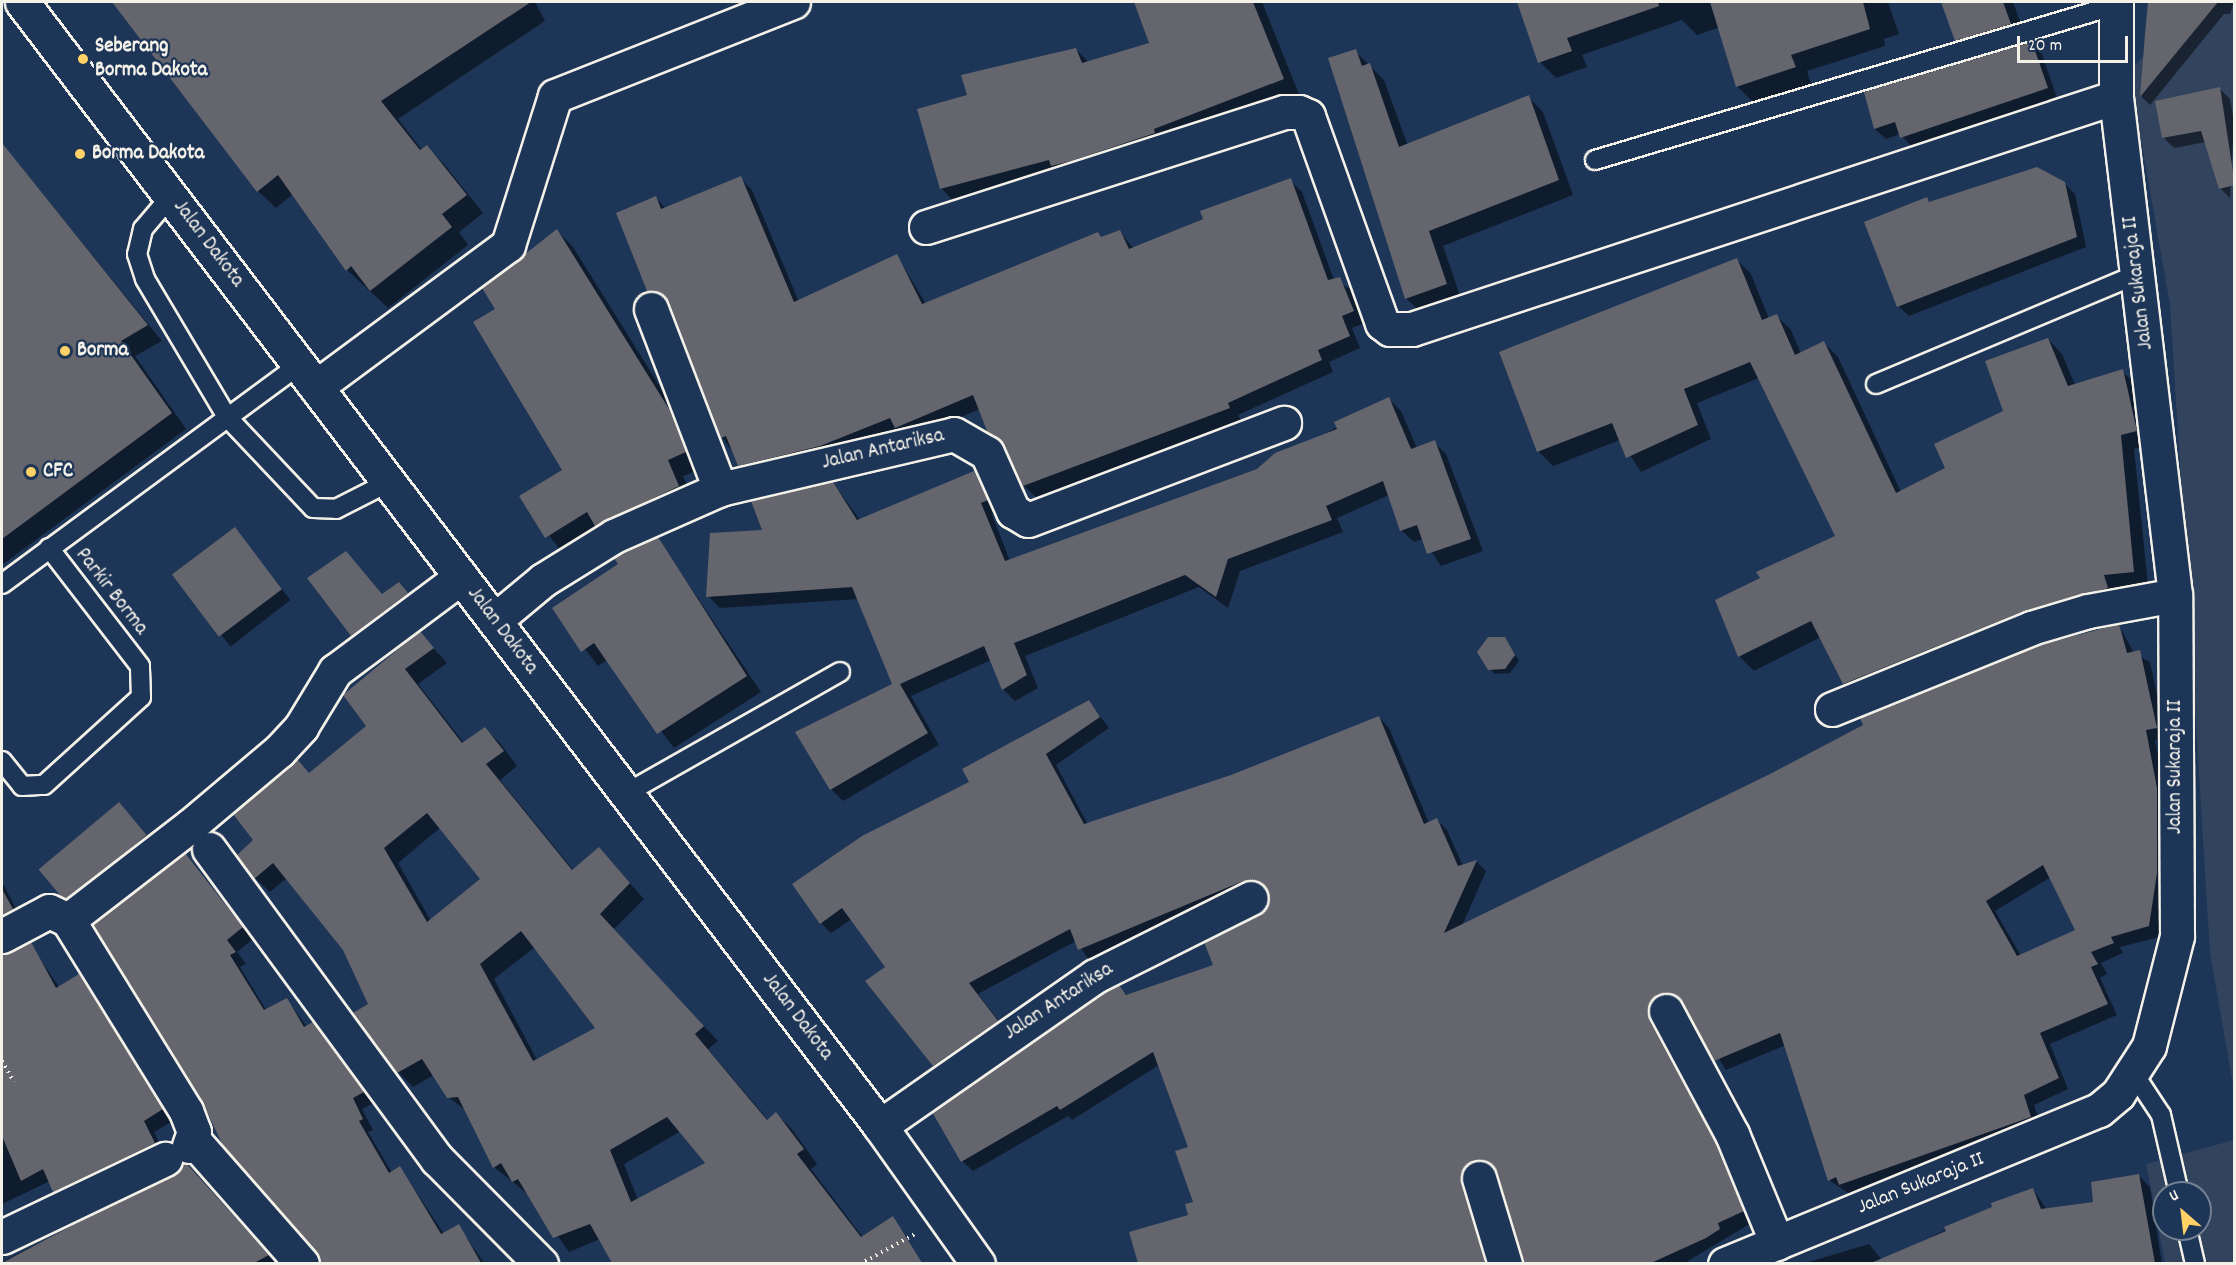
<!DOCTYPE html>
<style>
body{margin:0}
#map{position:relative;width:2236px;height:1265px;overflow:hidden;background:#1d3557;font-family:Dekko,sans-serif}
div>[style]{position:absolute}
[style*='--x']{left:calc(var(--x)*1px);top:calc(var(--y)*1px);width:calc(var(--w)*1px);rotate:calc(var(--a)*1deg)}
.built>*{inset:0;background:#32435e}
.shadow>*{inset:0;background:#0007;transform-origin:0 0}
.building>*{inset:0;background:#64656d;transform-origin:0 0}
.path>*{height:4px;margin-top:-2px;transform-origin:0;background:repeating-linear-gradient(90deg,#f4f1e8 0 1.5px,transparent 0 6px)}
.roads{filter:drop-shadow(2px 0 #f4f1e8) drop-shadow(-2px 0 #f4f1e8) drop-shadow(0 2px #f4f1e8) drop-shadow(0 -2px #f4f1e8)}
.lane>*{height:18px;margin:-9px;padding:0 9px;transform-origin:9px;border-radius:9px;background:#1d3557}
.street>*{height:33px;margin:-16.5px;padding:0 16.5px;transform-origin:16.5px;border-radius:16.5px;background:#1d3557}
.secondary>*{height:33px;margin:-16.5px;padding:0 16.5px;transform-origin:16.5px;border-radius:16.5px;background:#1d3557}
.dots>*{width:16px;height:16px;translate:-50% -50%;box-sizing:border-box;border:3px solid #1d3557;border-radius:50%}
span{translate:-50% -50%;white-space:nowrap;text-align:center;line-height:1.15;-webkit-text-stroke:4.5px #1d3557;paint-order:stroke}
.poi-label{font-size:21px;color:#f4f1e8;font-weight:700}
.left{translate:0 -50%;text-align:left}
.street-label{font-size:21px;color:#f4f1e8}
.frame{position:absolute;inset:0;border:3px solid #f4f1e8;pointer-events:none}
.north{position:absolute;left:2152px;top:1181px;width:60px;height:60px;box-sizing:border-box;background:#1d3557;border:2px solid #738091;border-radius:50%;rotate:332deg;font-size:16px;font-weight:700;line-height:24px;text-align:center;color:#f4f1e8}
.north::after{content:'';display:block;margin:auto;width:21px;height:27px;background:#ffd166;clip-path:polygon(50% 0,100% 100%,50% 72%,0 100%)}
.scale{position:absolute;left:2017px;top:36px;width:111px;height:27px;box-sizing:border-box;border:3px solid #f4f1e8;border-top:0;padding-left:8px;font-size:18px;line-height:21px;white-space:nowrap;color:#f4f1e8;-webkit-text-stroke:4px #1d3557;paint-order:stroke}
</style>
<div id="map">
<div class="built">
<div style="clip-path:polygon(2197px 2px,2234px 2px,2234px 1090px,2210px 953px,2170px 305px,2129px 71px)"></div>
<div style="clip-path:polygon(evenodd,2234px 1140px,2234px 1263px,2165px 1263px,2146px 1164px,2234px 1140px,2164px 1193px,2200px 1193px,2200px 1229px,2164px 1229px,2164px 1193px)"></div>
</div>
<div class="shadow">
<div style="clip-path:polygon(113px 2px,535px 2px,545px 21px,398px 119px,422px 150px,427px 147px,444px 164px,483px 213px,459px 232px,468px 245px,388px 308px,347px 270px,293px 194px,276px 208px,258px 191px)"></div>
<div style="clip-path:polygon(1136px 2px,1262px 2px,1300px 97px,958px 206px,941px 188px,968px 96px,1076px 49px,1089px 63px,1151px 44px)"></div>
<div style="clip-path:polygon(1519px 2px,1888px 2px,1899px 34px,1884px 39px,1885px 46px,1807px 71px,1811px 84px,1754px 103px,1738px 87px,1720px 27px,1697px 35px,1682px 20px,1582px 55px,1587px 67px,1556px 78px,1540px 62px)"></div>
<div style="clip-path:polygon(1943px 2px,2013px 2px,2027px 41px,1973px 57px,1956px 40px)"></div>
<div style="clip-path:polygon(2153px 2px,2234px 2px,2230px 14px,2224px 14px,2150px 105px,2141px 96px)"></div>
<div style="clip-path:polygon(2032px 43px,2042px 54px,2057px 98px,1912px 147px,1900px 134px,1886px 139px,1875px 129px)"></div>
<div style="clip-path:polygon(1355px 51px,1384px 80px,1408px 146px,1528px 97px,1543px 112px,1573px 195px,1443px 246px,1461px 299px,1421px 313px,1406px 298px)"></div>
<div style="clip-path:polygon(2220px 89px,2230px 99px,2234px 122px,2230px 198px,2220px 188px,2206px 142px,2174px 148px,2164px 138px)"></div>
<div style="clip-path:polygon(2px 144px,162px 341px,135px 356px,186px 429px,2px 565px)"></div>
<div style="clip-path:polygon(740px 178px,752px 190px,799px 302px,897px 256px,926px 304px,1098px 234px,1102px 238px,1120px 232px,1134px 249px,1290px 180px,1302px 192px,1334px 280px,1352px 290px,1365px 323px,1352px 328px,1360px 348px,1329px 362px,1333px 372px,1238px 415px,1241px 420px,1036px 497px,1024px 486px,1007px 448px,988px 431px,980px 409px,908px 439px,751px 477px,722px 437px,671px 305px,649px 290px,656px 198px,666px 209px)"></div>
<div style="clip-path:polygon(2064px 183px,2075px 194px,2086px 247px,1909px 316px,1898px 306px,1926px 199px,1931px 203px)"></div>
<div style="clip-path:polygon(557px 231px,573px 247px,685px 427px,701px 469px,683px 476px,695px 503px,563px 554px,521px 497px,564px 470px,497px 310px)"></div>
<div style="clip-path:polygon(1737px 260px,1751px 274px,1769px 319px,1777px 316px,1791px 330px,1801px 354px,1824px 343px,1838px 357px,1901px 492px,1947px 469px,2005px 412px,2048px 339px,2062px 354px,2075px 385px,2122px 371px,2136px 385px,2150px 444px,2134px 449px,2148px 585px,2117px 588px,2121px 602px,1858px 698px,1844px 683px,1821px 637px,1754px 671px,1740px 657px,1717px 601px,1837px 537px,1759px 378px,1697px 403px,1711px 439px,1641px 472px,1620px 440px,1553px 466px,1539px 452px,1500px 353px)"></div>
<div style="clip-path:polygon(1389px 399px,1401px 411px,1417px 448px,1434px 442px,1446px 454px,1483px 551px,1441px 566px,1423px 539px,1414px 542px,1401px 530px,1389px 495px,1337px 518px,1343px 532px,1240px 571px,1228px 608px,1199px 587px,1025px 656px,1038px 688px,1015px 701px,1003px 689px,991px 660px,911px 696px,939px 745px,843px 801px,831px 789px,893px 685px,858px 599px,720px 608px,708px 596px,764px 532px,833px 483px,860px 520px,974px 473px,999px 512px,992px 515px,1010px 561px,1258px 470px)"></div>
<div style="left:235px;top:529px;width:90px;height:76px;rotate:52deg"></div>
<div style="clip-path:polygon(658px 539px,761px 692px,674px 748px,607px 660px,598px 666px,554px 608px)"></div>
<div style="clip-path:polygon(346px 553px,383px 595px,399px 584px,417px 604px,362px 645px,352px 635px)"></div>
<div style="clip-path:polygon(evenodd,2119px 626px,2134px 653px,2150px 662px,2166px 738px,2155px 741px,2167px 799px,2167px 884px,2159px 937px,2120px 947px,2123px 953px,2101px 963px,2107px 974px,2100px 978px,2117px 1015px,2050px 1044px,2068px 1089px,2034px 1105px,2041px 1127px,1851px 1195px,1829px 1180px,1786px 1045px,1726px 1070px,1685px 1005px,1668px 1004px,1753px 1222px,1683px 1264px,1524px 1264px,1496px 1173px,1484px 1170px,1492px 1264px,1140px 1264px,1131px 1233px,1190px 1216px,1195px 1203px,1190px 1148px,1159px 1065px,1072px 1120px,1068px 1116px,973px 1171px,962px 1161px,1118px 987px,1128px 996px,1215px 966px,1261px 916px,1271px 900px,1269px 892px,1254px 891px,1089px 960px,1076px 941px,978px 994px,1007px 1032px,944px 1076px,934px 1065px,887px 967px,852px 919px,831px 933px,821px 923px,971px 782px,1089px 702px,1109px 728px,1056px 765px,1088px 825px,1231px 777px,1379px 717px,1389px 728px,1429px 823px,1437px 820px,1447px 830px,1463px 866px,1476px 861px,1486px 871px,1462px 926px,2119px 626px,2051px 877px,2077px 931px,2021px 956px,1995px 911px,2051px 877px)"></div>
<div style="clip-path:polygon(evenodd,420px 633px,447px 663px,418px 684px,464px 743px,485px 729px,500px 743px,517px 766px,500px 780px,574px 871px,613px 864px,644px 899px,613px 930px,718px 1041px,708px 1049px,768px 1120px,776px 1114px,791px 1128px,817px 1164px,811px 1169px,883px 1264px,614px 1264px,600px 1239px,569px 1252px,529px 1195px,494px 1167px,467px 1111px,448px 1097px,434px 1075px,413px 1087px,398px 1072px,344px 949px,287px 878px,270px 892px,255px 878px,255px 840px,310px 774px,368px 726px,420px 633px,441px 827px,482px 879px,431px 921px,398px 863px,441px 827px,420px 633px,535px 947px,597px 1028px,537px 1060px,494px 979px,535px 947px,420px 633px,681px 1131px,707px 1163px,638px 1200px,624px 1164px,681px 1131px)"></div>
<div style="clip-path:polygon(1505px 639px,1519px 661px,1510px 673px,1495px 674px,1490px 669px)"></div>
<div style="clip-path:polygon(129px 814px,156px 846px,74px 906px,64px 896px)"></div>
<div style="clip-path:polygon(185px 855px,253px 939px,237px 952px,246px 964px,240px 967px,266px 1010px,287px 1000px,307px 1027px,313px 1024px,324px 1035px,374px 1103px,362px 1109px,373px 1130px,368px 1132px,392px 1173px,400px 1168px,444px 1234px,458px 1226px,485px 1264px,320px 1264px)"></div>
<div style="clip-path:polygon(2px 882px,22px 920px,2px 934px)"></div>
<div style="clip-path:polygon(30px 944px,59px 987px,79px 976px,90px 987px,173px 1121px,154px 1132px,165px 1154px,66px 1202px,50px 1181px,2px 1204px,2px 956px)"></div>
<div style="clip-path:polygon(189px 1166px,276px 1264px,2px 1264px,2px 1262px)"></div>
<div style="clip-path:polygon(2139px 1176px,2150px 1187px,2162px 1264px,1802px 1264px,1869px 1244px,1882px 1260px,2033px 1189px,2047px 1210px,2095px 1203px)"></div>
</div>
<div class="building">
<div style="clip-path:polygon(112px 2px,531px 2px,381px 101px,420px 150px,427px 145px,467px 195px,442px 214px,452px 227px,370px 291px,351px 266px,346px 271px,278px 175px,257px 192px)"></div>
<div style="clip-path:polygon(1134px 2px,1253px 2px,1284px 79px,1154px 129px,1155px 133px,1071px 161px,1051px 166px,1049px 160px,940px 189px,917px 109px,967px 95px,961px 75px,1076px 48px,1082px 63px,1149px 43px)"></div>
<div style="clip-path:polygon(1517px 2px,1658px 2px,1659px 6px,1567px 38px,1572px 51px,1538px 63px)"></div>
<div style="clip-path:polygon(1710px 2px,1863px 2px,1870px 29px,1791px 55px,1796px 67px,1736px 87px)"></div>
<div style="clip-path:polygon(1941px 2px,2003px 2px,2011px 24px,1955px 41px)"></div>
<div style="clip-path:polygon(2148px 2px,2218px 2px,2140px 97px,2145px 34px)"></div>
<div style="clip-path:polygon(2032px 42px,2048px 88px,1900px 138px,1895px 122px,1874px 129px,1864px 92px)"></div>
<div style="clip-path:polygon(1356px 49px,1362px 66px,1370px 63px,1399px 147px,1529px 95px,1559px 180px,1429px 231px,1447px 284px,1405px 299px,1328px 58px)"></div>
<div style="clip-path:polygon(2220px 87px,2235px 185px,2219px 189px,2201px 131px,2162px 138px,2155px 101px)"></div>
<div style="clip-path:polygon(2px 143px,148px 325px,121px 341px,172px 413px,2px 539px)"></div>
<div style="clip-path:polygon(2037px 167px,2065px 182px,2077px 237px,1897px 307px,1864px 222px,1927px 197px,1929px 202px)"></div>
<div style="clip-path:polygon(741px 176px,794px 302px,897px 254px,922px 304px,1098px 232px,1101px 237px,1120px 230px,1129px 249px,1203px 219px,1200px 211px,1291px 178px,1328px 280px,1340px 277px,1354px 311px,1342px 316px,1350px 336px,1318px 350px,1322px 360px,1228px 403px,1230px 408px,1023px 486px,1004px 445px,987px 431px,973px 395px,895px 428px,890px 418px,820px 446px,738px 466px,726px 436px,721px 438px,669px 302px,662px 294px,647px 291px,616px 213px,656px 196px,661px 209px)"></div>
<div style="clip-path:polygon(557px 229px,669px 409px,686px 452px,668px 460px,679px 486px,595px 526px,587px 512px,545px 538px,519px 496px,562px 470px,473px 322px,495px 309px,482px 288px)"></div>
<div style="clip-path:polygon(1737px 258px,1762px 320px,1777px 314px,1795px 355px,1824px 341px,1896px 493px,1945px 468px,1934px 444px,2003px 411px,1985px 361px,2048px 338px,2068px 386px,2123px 369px,2137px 431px,2121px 435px,2134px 572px,2104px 575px,2108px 588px,2024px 611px,1843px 684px,1811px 621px,1738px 657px,1715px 600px,1760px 578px,1756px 572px,1835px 536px,1750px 362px,1684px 389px,1698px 425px,1626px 458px,1612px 423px,1537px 452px,1499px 352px)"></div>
<div style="clip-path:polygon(1389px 397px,1411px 449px,1435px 440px,1471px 539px,1427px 554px,1417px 525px,1400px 531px,1383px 481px,1326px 506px,1332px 520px,1228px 559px,1216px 597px,1185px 575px,1014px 643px,1027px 675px,1002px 690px,984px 646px,900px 684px,928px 733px,830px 790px,795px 732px,892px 684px,852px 587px,706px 597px,710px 533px,762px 530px,751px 501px,833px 482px,857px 520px,974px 471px,988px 500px,981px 503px,1005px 561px,1257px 469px,1275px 453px,1337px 429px,1334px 422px)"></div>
<div style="left:235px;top:527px;width:78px;height:79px;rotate:53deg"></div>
<div style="clip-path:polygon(658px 537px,747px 676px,657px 734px,594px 643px,581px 652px,552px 608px,618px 564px,614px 558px)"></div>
<div style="clip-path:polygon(346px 551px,382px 594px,399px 582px,408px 593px,351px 636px,307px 578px)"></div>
<div style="clip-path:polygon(evenodd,2119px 624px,2127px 653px,2140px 650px,2157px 728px,2146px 730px,2157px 788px,2157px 873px,2149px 926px,2111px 937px,2114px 943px,2091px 952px,2098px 964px,2091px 967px,2108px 1004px,2040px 1033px,2059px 1078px,2024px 1095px,2031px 1117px,1839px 1185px,1836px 1177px,1828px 1181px,1780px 1033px,1714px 1061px,1682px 1002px,1675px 995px,1658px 994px,1650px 1002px,1649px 1020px,1715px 1142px,1744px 1211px,1718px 1223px,1720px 1229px,1706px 1238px,1651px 1263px,1523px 1263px,1497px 1173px,1483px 1160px,1466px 1165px,1461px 1174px,1485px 1263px,1138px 1263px,1129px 1232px,1188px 1215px,1185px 1204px,1193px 1202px,1175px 1151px,1188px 1147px,1153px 1052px,1060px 1110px,1057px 1106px,961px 1162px,932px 1112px,1105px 992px,1119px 985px,1126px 995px,1213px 965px,1204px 942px,1266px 909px,1270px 899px,1262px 883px,1243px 881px,1078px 950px,1070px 929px,969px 983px,998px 1021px,933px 1066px,865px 981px,885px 967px,842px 908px,820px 924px,792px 884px,862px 836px,969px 782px,962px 769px,1089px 700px,1100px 717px,1046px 754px,1084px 824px,1231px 775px,1379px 716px,1424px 824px,1437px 818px,1458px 866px,1477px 860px,1444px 933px,1772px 773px,1863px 725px,1860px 718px,2037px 646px,2119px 624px,2043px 865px,2075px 930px,2017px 956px,1986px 901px,2043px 865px)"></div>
<div style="clip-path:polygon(evenodd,420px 631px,434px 648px,405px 669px,462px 743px,485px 727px,504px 751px,486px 764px,572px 870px,599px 847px,630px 883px,600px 914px,704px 1026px,695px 1034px,767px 1120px,776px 1112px,804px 1149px,797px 1154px,861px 1237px,893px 1216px,922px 1263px,612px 1263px,590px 1224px,553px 1238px,518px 1179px,512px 1182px,501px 1163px,493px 1168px,458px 1097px,447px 1098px,422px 1059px,397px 1073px,353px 1013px,368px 1004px,343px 950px,273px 863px,254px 879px,237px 855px,253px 840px,233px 814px,297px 759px,309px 773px,366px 726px,343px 695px,420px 631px,427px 813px,480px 879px,427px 922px,384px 848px,427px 813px,420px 631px,521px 931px,595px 1028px,533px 1061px,480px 964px,521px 931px,420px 631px,667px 1117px,705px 1163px,631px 1202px,610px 1150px,667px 1117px)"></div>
<div style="clip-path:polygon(1488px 637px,1505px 637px,1515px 655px,1505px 669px,1488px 670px,1477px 652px)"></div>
<div style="left:119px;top:802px;width:43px;height:105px;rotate:50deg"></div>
<div style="clip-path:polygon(185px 853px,243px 927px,227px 940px,236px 952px,230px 955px,264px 1010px,287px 998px,304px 1027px,313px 1022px,364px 1092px,353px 1098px,363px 1119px,359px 1121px,389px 1173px,400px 1166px,441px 1234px,459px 1224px,481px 1263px,320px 1263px,316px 1252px,223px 1146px,202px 1101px,93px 925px)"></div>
<div style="clip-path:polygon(2px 889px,13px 909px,2px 915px)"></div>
<div style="clip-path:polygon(31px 942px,56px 988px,79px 974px,163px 1109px,144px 1121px,155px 1143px,53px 1192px,43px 1169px,21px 1181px,2px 1136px,2px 955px)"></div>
<div style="clip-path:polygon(187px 1164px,269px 1255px,254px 1263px,2px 1263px)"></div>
<div style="clip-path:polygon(2139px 1174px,2155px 1263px,1871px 1263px,1946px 1231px,1944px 1227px,1992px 1207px,1991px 1203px,2033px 1188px,2041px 1209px,2093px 1202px,2091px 1182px)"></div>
</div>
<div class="path">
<div style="--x:2;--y:1061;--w:24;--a:60"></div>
<div style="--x:860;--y:1264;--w:63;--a:-28.6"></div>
</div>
<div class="roads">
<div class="lane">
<div style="--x:1595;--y:160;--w:544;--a:-16.57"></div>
<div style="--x:171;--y:196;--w:43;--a:130.3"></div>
<div style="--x:143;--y:229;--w:26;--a:103"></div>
<div style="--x:137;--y:254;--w:26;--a:72"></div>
<div style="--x:145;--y:279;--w:161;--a:59.3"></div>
<div style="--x:227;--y:417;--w:125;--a:46.6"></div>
<div style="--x:313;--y:508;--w:23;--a:2"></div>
<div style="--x:336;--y:509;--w:59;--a:-27"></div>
<div style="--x:1876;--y:384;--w:284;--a:-22.8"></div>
<div style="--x:2;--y:584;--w:369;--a:-36.4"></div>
<div style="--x:2;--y:761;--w:32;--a:51"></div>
<div style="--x:22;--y:786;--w:22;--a:-3"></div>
<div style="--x:44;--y:785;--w:131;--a:-42.2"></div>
<div style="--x:141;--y:697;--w:31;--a:-92"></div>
<div style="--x:140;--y:666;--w:149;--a:-127.6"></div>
<div style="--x:627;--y:793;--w:245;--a:-29.6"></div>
<div style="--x:2134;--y:1074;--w:49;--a:56.6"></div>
<div style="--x:2161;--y:1115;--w:80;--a:77"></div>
<div style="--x:2187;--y:1229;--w:36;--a:77"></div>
</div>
<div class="street">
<div style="--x:926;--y:227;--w:376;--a:-17.8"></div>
<div style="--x:1284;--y:112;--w:15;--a:0"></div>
<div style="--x:1299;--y:112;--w:10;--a:24"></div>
<div style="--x:1308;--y:116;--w:220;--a:70.3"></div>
<div style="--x:1382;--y:323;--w:10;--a:37"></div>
<div style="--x:1390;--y:329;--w:22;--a:0"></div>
<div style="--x:1412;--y:329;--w:741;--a:-18.24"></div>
<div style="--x:651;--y:309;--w:193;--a:69"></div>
<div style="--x:316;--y:387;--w:239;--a:-36.5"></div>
<div style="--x:508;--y:245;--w:156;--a:-72.5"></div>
<div style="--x:555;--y:96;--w:256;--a:-21.6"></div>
<div style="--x:495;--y:620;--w:62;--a:-39.8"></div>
<div style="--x:543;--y:580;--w:84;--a:-31.8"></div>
<div style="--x:614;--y:536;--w:116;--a:-23.9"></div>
<div style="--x:720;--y:489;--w:240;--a:-13.2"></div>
<div style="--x:954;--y:434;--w:38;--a:30"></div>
<div style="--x:987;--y:453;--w:64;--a:65.9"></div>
<div style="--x:1013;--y:511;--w:17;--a:31"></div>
<div style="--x:1028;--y:520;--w:274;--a:-20.8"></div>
<div style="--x:1832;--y:709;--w:215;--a:-22.1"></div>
<div style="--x:2031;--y:628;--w:59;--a:-16.6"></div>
<div style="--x:2088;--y:611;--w:88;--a:-10.4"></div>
<div style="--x:209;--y:849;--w:385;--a:53.7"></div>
<div style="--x:437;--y:1159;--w:148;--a:45.3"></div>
<div style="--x:68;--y:920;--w:225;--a:58.3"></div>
<div style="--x:186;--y:1111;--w:22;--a:69"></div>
<div style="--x:194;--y:1132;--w:15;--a:110"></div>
<div style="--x:2;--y:936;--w:53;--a:-28"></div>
<div style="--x:49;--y:911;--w:21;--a:25"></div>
<div style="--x:68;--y:920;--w:155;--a:-37.7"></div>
<div style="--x:191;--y:825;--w:115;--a:-40.1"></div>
<div style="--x:279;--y:751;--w:33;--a:-47"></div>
<div style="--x:301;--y:727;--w:66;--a:-58.7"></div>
<div style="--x:335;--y:671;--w:157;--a:-36.7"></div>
<div style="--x:1666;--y:1011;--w:140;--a:61.8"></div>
<div style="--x:1732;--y:1134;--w:118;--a:67.6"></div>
<div style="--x:880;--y:1126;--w:262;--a:-34.9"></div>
<div style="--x:1095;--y:976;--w:174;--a:-26.6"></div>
<div style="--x:195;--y:1142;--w:162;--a:48.7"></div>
<div style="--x:1479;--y:1178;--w:90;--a:73.2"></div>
<div style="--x:2;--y:1237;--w:181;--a:-25.6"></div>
</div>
<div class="secondary">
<div style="--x:22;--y:2;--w:1414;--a:52.64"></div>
<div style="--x:880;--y:1126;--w:169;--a:54.6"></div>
<div style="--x:1725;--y:1264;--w:404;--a:-22.4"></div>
<div style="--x:2099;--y:1110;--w:25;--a:-40"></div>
<div style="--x:2118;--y:1094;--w:57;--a:-57.1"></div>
<div style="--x:2149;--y:1046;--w:114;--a:-75.7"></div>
<div style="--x:2177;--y:936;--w:341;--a:-90.3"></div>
<div style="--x:2175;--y:595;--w:501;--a:-96.76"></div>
<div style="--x:2116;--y:97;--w:95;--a:-90"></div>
</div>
</div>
<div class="dots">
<div style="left:83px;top:59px;background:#ffd166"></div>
<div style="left:80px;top:154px;background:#ffd166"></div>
<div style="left:65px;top:351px;background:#ffd166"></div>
<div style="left:31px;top:472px;background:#ffd166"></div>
</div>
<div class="poi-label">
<span class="left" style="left:95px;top:59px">Seberang<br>Borma Dakota</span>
<span class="left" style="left:92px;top:154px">Borma Dakota</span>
<span class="left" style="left:77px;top:351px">Borma</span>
<span class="left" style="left:43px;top:472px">CFC</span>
</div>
<div class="street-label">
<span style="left:208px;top:244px;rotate:53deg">Jalan Dakota</span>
<span style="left:2139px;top:283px;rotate:-97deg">Jalan Sukaraja II</span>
<span style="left:883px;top:450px;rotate:-13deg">Jalan Antariksa</span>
<span style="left:111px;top:592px;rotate:52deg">Parkir Borma</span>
<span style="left:502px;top:631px;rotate:53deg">Jalan Dakota</span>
<span style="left:2176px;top:767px;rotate:-90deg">Jalan Sukaraja II</span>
<span style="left:1059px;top:1002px;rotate:-33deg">Jalan Antariksa</span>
<span style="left:797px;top:1017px;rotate:53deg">Jalan Dakota</span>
<span style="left:1921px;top:1184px;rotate:-22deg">Jalan Sukaraja II</span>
</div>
<div class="frame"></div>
<div class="north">U</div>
<div class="scale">20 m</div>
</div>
